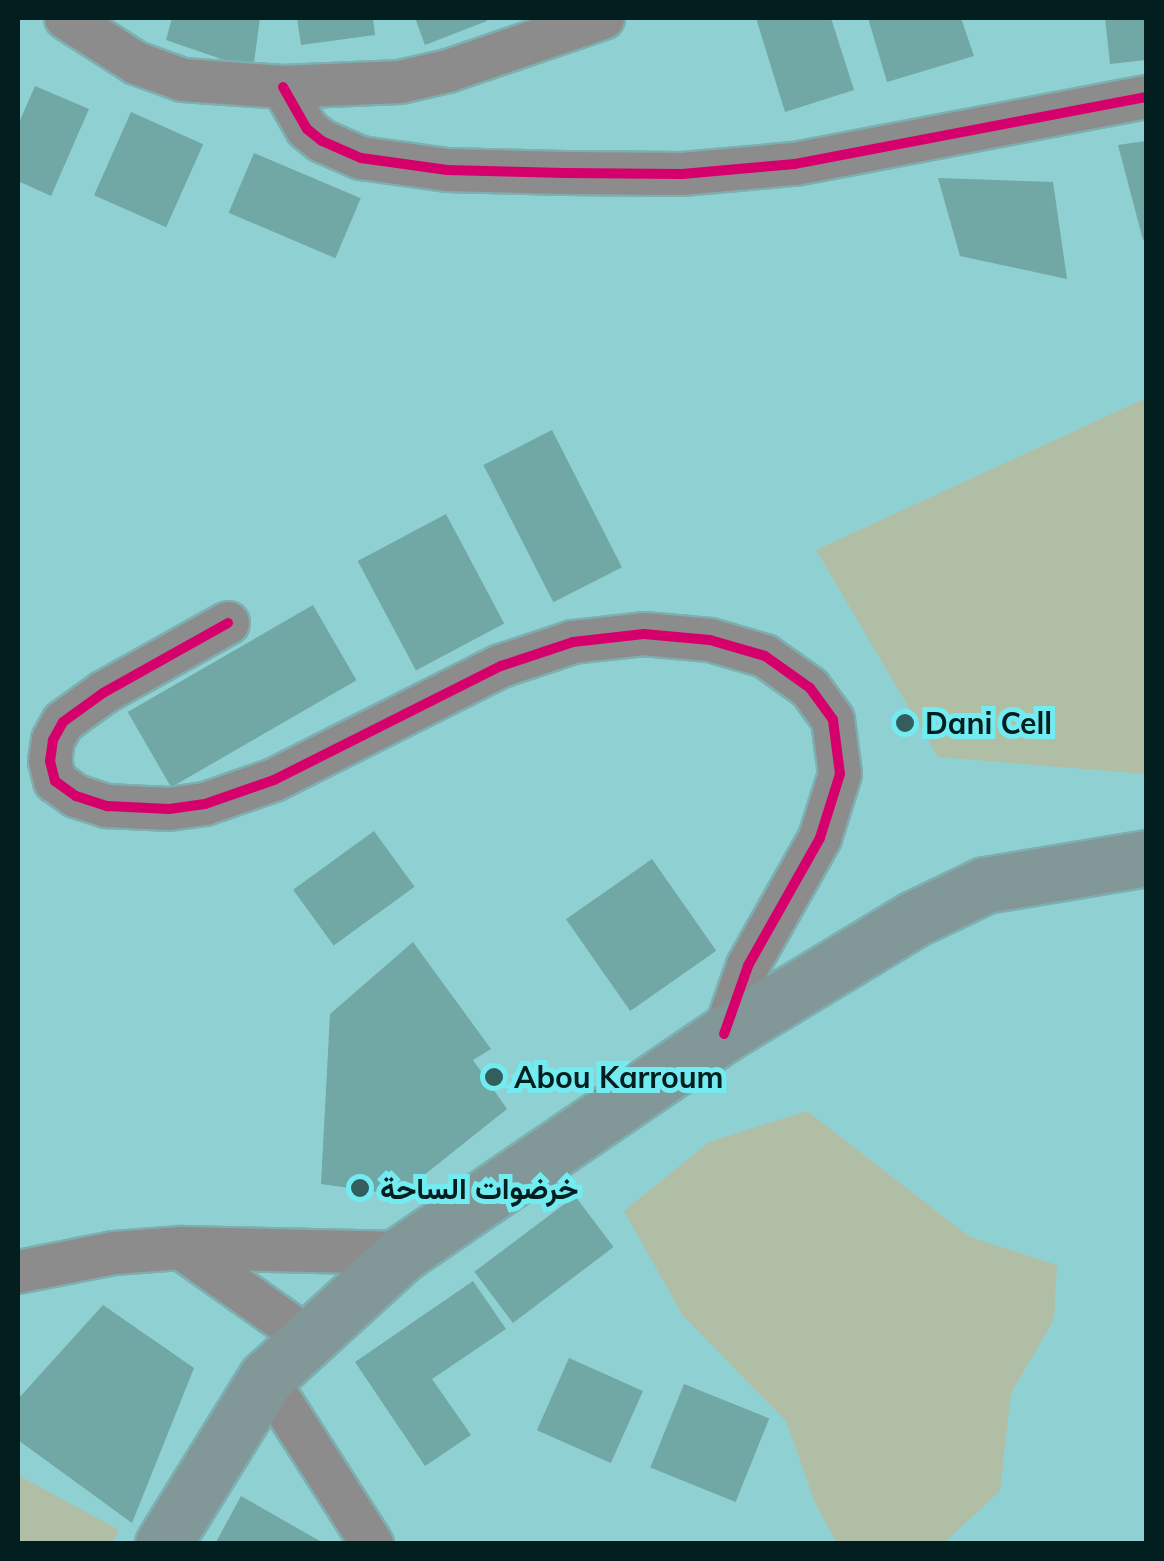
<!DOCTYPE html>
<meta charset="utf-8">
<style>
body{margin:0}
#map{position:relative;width:1164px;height:1561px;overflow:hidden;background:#8fd1d3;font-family:Mulish,Vazirmatn,sans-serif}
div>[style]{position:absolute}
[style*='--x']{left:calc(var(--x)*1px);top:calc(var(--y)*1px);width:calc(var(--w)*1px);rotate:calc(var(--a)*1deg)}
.green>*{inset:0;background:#b1bea6}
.building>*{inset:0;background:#71a7a4;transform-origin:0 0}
.roads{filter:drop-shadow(2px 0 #7eafb0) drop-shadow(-2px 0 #7eafb0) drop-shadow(0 2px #7eafb0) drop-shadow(0 -2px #7eafb0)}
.minor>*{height:42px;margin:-21px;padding:0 21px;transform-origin:21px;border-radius:21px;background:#8d8c8c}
.major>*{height:55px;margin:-27.5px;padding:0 27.5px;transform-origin:27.5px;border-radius:27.5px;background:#819798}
.cycleway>*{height:10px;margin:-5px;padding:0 5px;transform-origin:5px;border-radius:5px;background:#d6006c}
.dots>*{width:28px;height:28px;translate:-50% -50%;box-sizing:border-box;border:5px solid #72ecf0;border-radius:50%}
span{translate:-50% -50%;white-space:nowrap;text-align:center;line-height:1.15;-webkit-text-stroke:10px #72ecf0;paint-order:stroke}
.poi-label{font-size:30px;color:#031e1f;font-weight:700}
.left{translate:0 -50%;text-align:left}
.frame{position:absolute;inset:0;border:20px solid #031e1f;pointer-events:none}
</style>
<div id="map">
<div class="green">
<div style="clip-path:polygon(1146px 398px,1146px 774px,938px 757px,816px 550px)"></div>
<div style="clip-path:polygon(807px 1111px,970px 1237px,1057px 1265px,1054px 1319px,1011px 1393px,1000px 1491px,944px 1543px,837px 1543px,815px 1503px,786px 1421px,683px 1316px,624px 1211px,709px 1142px)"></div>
<div style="clip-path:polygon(18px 1475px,119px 1530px,112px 1543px,18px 1543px)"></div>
</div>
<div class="building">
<div style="clip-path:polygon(172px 18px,260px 18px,253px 70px,166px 40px)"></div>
<div style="clip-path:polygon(297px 18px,373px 18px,375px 35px,301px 45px)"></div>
<div style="clip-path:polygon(415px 18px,486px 18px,487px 21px,425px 45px)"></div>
<div style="clip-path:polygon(756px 18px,831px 18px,854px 90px,785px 112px)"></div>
<div style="clip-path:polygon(868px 18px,961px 18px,974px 56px,887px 82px)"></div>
<div style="clip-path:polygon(1105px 18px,1146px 18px,1146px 60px,1110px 64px)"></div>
<div style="clip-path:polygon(35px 86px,89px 109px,51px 196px,18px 181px,18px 125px)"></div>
<div style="left:131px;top:112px;width:79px;height:91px;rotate:24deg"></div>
<div style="clip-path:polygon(1146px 141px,1146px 238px,1143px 240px,1118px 145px)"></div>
<div style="left:254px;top:153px;width:116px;height:65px;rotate:23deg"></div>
<div style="clip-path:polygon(938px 178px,1053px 182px,1067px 279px,960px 256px)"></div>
<div style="left:552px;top:430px;width:154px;height:77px;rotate:63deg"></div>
<div style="left:446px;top:514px;width:124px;height:100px;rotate:62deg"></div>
<div style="left:313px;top:605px;width:87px;height:214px;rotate:60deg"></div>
<div style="left:374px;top:831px;width:69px;height:100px;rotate:54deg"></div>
<div style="left:652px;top:859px;width:112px;height:105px;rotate:55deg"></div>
<div style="clip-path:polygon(413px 942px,491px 1049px,473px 1060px,507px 1109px,399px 1195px,321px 1184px,330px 1014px)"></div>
<div style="left:575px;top:1196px;width:64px;height:126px;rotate:53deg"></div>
<div style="clip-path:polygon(473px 1281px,506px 1329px,432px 1379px,471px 1435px,425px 1466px,355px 1362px)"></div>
<div style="clip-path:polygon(103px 1305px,194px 1368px,132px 1523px,18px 1440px,18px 1399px)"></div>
<div style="left:569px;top:1358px;width:81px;height:79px;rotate:24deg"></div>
<div style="left:684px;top:1384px;width:92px;height:90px;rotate:22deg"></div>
<div style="clip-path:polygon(241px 1496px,325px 1544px,215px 1544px)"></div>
</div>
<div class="roads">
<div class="minor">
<div style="--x:66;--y:18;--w:83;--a:32.7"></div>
<div style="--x:136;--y:63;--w:50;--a:19.9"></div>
<div style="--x:183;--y:80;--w:100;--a:4"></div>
<div style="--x:283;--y:87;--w:117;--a:-2.4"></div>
<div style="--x:400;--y:82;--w:49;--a:-12.9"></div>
<div style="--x:448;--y:71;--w:164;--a:-18.9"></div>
<div style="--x:283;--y:87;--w:48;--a:60.3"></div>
<div style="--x:307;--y:129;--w:19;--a:39"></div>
<div style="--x:322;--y:141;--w:43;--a:23.6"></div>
<div style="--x:361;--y:158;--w:87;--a:7.9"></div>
<div style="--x:447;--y:170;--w:118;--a:1.5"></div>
<div style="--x:565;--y:173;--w:117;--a:0.5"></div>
<div style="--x:682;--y:174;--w:113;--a:-5.1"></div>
<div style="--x:795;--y:164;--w:357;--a:-10.8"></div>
<div style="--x:228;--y:623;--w:143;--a:150.8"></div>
<div style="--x:103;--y:693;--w:49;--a:144.1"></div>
<div style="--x:63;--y:722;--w:21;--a:119"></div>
<div style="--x:53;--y:740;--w:21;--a:98"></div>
<div style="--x:50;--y:761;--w:21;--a:76"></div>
<div style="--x:55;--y:781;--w:26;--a:36"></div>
<div style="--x:76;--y:796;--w:33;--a:18"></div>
<div style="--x:107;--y:806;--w:62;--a:2.8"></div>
<div style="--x:169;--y:809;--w:36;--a:-8"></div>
<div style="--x:205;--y:804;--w:73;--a:-19.2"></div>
<div style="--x:274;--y:780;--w:254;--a:-26.7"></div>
<div style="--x:501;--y:666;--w:76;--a:-18.4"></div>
<div style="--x:573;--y:642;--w:71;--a:-6.4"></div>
<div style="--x:644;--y:634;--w:66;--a:5.2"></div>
<div style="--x:710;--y:640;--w:57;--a:16.2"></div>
<div style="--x:765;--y:656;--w:55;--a:35.4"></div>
<div style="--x:810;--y:688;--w:39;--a:54"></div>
<div style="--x:833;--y:720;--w:54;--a:82.6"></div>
<div style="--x:840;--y:774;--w:67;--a:107.4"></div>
<div style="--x:820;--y:838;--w:147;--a:119.4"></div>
<div style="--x:748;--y:966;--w:72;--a:109.4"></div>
<div style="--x:181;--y:1248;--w:156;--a:35.3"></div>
<div style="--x:18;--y:1272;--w:98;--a:-11.2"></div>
<div style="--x:114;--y:1253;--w:67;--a:-4.3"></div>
<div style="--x:181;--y:1248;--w:222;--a:1.3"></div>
<div style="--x:266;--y:1378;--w:197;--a:57.4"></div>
</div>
<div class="major">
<div style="--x:163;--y:1544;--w:195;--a:-58.2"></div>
<div style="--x:266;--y:1378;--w:185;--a:-42.4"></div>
<div style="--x:403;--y:1253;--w:389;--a:-34.3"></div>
<div style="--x:724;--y:1034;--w:222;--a:-31.2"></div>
<div style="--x:914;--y:919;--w:79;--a:-25.6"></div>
<div style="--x:985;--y:885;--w:163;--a:-9.5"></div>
</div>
</div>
<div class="cycleway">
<div style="--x:283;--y:87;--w:48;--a:60.3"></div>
<div style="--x:307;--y:129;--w:19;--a:39"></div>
<div style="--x:322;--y:141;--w:43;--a:23.6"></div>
<div style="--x:361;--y:158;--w:87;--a:7.9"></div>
<div style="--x:447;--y:170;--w:118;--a:1.5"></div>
<div style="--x:565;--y:173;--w:117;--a:0.5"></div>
<div style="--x:682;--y:174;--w:113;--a:-5.1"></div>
<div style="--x:795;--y:164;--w:357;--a:-10.8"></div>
<div style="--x:228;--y:623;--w:143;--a:150.8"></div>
<div style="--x:103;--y:693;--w:49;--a:144.1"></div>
<div style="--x:63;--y:722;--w:21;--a:119"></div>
<div style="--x:53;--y:740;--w:21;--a:98"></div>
<div style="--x:50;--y:761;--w:21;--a:76"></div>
<div style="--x:55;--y:781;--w:26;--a:36"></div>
<div style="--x:76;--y:796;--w:33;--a:18"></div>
<div style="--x:107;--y:806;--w:62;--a:2.8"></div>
<div style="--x:169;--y:809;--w:36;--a:-8"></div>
<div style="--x:205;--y:804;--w:73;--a:-19.2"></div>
<div style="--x:274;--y:780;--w:254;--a:-26.7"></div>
<div style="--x:501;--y:666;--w:76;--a:-18.4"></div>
<div style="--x:573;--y:642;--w:71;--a:-6.4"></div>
<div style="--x:644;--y:634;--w:66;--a:5.2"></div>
<div style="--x:710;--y:640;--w:57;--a:16.2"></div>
<div style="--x:765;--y:656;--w:55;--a:35.4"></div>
<div style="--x:810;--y:688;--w:39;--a:54"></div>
<div style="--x:833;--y:720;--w:54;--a:82.6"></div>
<div style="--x:840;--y:774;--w:67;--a:107.4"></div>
<div style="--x:820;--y:838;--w:147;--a:119.4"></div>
<div style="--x:748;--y:966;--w:72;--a:109.4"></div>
</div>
<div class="dots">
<div style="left:905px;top:723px;background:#345d5e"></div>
<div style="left:494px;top:1077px;background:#345d5e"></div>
<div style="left:360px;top:1188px;background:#345d5e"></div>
</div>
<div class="poi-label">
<span class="left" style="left:925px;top:723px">Dani Cell</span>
<span class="left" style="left:514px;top:1077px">Abou Karroum</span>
<span class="left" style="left:380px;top:1188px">خرضوات الساحة</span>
</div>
<div class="frame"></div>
</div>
